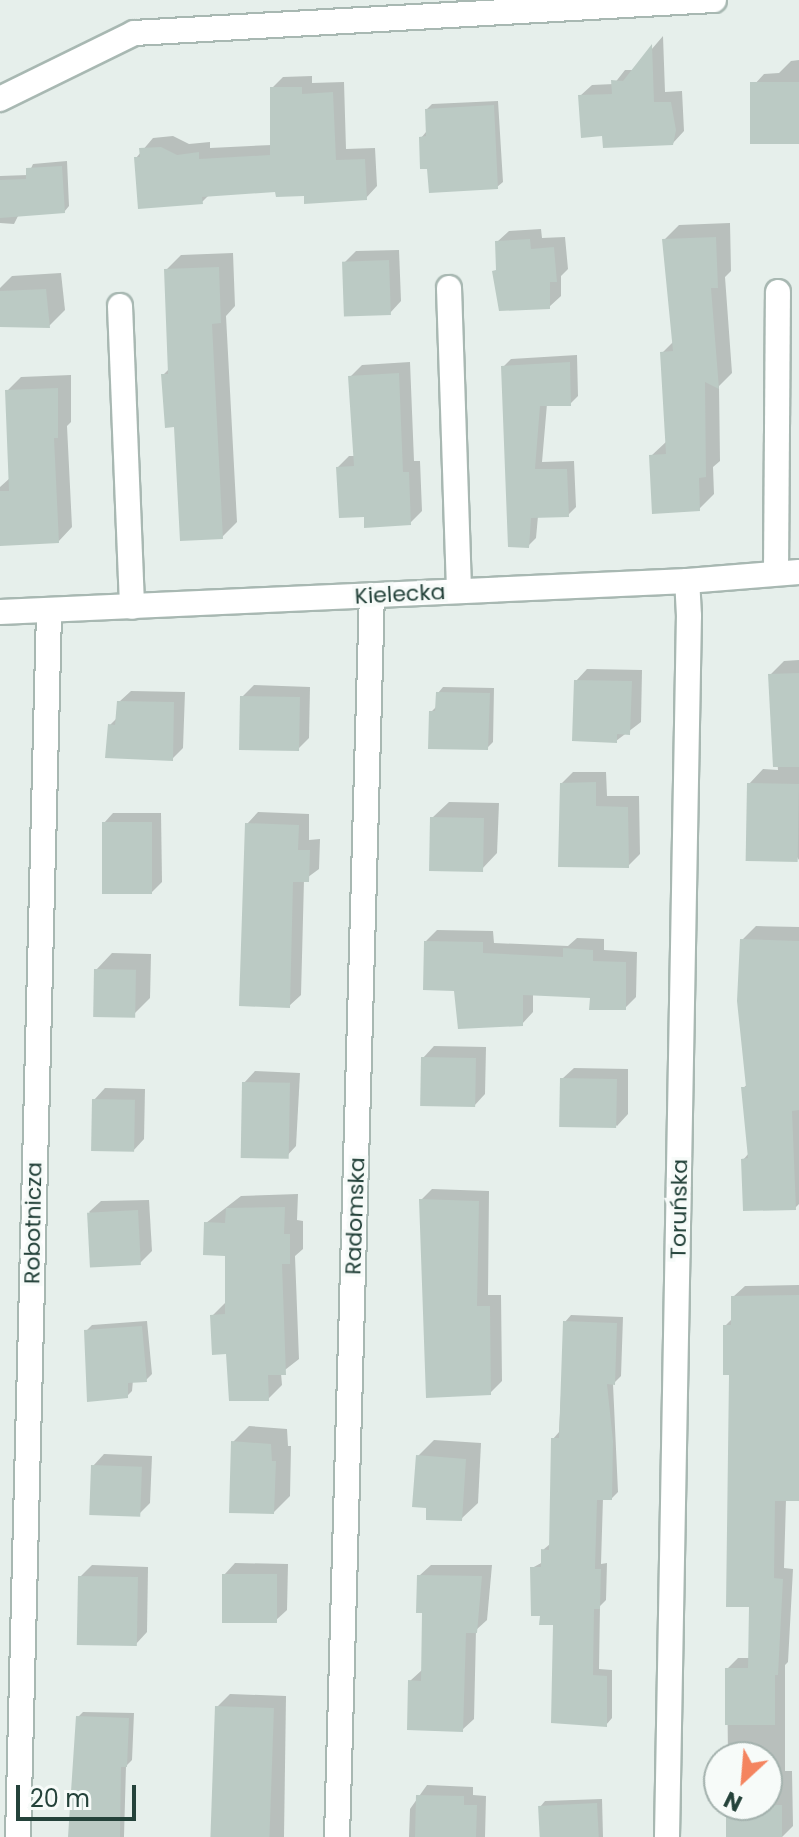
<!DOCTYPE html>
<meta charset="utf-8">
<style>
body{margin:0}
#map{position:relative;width:799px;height:1837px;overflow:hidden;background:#e6efeb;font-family:Poppins,sans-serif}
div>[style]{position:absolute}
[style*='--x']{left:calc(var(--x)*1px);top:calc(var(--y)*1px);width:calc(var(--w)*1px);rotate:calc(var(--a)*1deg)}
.shadow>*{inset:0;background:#0003}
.building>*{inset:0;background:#bbcac4;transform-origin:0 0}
.roads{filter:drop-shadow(2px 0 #a8b8b2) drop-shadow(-2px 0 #a8b8b2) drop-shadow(0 2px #a8b8b2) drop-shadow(0 -2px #a8b8b2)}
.minor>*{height:24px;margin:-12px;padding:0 12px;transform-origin:12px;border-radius:12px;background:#fff}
span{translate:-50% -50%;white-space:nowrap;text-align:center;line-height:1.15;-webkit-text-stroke:7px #f7fbf9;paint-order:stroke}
.street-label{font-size:22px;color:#24423a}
.north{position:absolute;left:703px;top:1741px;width:80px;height:80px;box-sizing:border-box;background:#f7fbf9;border:2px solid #a3b1ad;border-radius:50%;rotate:206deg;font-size:22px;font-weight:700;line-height:32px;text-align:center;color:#24423a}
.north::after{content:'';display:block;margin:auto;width:28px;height:36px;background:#f4845f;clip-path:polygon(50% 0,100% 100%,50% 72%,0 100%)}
.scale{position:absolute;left:16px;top:1785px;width:120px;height:36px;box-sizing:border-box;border:4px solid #24423a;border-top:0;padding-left:10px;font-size:24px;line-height:28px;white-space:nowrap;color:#24423a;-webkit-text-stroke:6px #f7fbf9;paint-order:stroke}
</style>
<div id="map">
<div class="shadow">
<div style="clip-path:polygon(663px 36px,665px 92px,682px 91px,684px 131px,673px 143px,604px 134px,580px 96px,592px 85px,614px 84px,625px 70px,634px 70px)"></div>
<div style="clip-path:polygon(799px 60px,799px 142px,753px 86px,764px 74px,779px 73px,791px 61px)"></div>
<div style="clip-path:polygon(312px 76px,312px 83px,344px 82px,346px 149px,375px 148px,377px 186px,366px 198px,277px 190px,210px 194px,202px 202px,136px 158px,153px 138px,173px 136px,189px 144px,210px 142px,210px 148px,272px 145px,272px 88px,283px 77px)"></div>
<div style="clip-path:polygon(498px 101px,503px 182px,497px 187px,429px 166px,421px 138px,426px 132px,427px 109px,432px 104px)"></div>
<div style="clip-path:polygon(67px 161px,69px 206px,64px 212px,19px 214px,14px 224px,0 223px,0 176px,28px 175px,33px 164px)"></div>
<div style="clip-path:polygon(730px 223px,731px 271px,725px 277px,732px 373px,719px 386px,720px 461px,713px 467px,714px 494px,699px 509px,651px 456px,667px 441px,662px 353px,674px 341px,664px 240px,679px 225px)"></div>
<div style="clip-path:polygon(541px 229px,542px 238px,565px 237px,568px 269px,561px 276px,561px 296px,549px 307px,498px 268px,497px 242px,509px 231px)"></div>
<div style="clip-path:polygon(399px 250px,401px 301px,390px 313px,344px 263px,356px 251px)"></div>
<div style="clip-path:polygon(233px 253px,235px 306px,226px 316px,237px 522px,222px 537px,163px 375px,170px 368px,166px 270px,181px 255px)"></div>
<div style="clip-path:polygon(61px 273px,65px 310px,49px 326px,0 325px,0 288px,12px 276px)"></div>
<div style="clip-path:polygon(577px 355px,578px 396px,570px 404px,547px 404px,542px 462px,574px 461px,576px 507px,568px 515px,538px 516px,536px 538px,528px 546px,503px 367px,511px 359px)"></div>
<div style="clip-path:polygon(410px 362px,414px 461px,420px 461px,422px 511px,410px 523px,366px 515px,338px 467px,349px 456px,355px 456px,350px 377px,362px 365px)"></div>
<div style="clip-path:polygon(71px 375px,71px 422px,67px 426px,72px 527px,58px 542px,0 544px,0 487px,10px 478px,7px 391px,21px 377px)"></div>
<div style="clip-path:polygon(799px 660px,799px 860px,749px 784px,763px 769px,778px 770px,770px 675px,784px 661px)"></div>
<div style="clip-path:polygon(587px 669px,642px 670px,641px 722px,616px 741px,576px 681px)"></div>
<div style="clip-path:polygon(254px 685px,310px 687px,309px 738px,298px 749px,242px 697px)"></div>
<div style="clip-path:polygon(443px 687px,494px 688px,493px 742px,487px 748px,431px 712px,437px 706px,438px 693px)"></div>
<div style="clip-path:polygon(131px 691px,185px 692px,183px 748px,172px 759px,110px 725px,118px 717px,119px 702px)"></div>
<div style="clip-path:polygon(573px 772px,606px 772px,607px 796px,639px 796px,640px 854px,628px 866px,561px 784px)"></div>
<div style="clip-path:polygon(449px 802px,499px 803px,497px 853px,481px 870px,432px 818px)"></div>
<div style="clip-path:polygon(258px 812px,309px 814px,309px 840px,320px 839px,319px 869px,304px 880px,301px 995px,289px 1006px,247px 824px)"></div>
<div style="clip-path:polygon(113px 813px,161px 813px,162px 882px,152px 892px,104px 823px)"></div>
<div style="clip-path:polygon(756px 926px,799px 927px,799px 1204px,795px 1208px,743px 1160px,749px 1153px,743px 1088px,748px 1084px,742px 940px)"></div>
<div style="clip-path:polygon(437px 930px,493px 931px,494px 943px,568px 946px,577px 938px,604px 939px,604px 950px,637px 952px,636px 997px,625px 1008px,592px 996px,533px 993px,533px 1012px,522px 1024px,456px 989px,426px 941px)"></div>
<div style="clip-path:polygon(112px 953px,151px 954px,150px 998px,134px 1014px,96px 970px)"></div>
<div style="clip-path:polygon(434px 1046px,486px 1047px,485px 1094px,474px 1106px,423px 1058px)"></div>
<div style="clip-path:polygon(574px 1068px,628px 1069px,628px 1114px,617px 1126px,562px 1079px)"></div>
<div style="clip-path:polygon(255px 1071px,300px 1073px,296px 1146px,285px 1158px,244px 1083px)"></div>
<div style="clip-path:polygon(105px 1088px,145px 1089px,144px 1139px,133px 1151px,94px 1100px)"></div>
<div style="clip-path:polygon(432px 1189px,489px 1191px,488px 1295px,501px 1295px,502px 1381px,490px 1393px,421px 1200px)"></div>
<div style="clip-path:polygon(298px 1194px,297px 1220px,303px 1221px,303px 1249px,295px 1256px,299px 1359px,281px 1373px,282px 1385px,268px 1399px,228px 1352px,212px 1316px,226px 1302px,227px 1254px,206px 1223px,241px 1196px)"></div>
<div style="clip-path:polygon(149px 1200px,152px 1251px,140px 1263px,89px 1212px,101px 1201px)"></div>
<div style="clip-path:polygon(799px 1285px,799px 1499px,786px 1499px,784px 1568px,793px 1569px,788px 1662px,785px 1665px,785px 1771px,792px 1771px,793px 1826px,782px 1837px,729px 1837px,728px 1805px,767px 1805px,767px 1757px,728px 1757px,727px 1669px,738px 1658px,751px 1658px,752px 1606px,725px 1326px,733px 1318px,733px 1297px,745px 1286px)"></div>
<div style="clip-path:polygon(571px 1315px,623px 1317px,621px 1376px,613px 1384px,618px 1492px,612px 1498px,603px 1498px,601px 1564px,607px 1563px,606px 1600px,600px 1606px,599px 1669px,612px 1670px,612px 1718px,606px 1725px,532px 1568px,543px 1562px,543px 1550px,550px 1544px,553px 1439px,559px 1432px,565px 1322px)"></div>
<div style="clip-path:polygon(147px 1321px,152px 1374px,146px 1380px,133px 1380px,132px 1391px,127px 1396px,86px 1331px,92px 1325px)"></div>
<div style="clip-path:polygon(249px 1426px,287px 1429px,288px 1446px,291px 1446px,290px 1496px,274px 1512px,233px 1442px)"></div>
<div style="clip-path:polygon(434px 1440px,481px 1443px,478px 1503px,461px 1519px,418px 1456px)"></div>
<div style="clip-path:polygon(104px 1454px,152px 1456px,150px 1503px,138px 1515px,93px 1466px)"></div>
<div style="clip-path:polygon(235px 1563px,288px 1564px,287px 1610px,275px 1621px,224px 1575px)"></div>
<div style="clip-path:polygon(92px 1565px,148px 1567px,147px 1632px,136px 1644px,80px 1577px)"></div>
<div style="clip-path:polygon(431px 1565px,492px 1565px,487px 1620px,476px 1630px,474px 1719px,462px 1730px,410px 1681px,422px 1670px,424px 1611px,419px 1576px)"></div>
<div style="clip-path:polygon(230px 1694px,286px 1696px,284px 1837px,217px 1837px,217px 1707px)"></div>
<div style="clip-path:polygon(83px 1712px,134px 1713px,132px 1760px,126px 1766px,124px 1837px,70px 1837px,78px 1717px)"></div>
<div style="clip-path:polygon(427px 1785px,473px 1787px,473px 1795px,486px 1796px,485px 1837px,409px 1837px,410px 1809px)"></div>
<div style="clip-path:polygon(602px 1799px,603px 1837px,541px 1837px,540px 1807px,545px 1801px)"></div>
</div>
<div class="building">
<div style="clip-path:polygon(652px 44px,654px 102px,671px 102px,676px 130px,673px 145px,603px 148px,602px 136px,581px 138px,578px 95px,612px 94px,611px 80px,623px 81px)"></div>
<div style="left:799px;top:82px;width:62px;height:49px;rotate:90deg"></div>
<div style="clip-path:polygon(270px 87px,302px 87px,302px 94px,333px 92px,336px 160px,365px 159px,367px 200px,304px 204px,304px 196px,276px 197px,275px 192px,202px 197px,203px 204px,138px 209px,134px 157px,140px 157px,139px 148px,161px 147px,177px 155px,199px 152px,199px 159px,270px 155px)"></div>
<div style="clip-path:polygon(494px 105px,498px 189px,429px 193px,427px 169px,420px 169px,419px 137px,426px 136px,425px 109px)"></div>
<div style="clip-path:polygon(62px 166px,65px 213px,0 218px,0 180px,26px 179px,26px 168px)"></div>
<div style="clip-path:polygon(716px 237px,718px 288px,711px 288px,719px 389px,705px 382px,706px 477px,699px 478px,700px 511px,652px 514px,649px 455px,666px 454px,660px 352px,673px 351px,662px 239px)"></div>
<div style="clip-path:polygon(530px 239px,531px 249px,554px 247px,557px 282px,550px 282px,550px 309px,499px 311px,492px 271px,496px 270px,495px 241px)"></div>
<div style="left:389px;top:260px;width:55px;height:47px;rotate:88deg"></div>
<div style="clip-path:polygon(219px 267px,221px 323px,212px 324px,223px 539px,180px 541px,174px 427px,165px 428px,161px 374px,168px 374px,164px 269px)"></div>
<div style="clip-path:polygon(46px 289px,50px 328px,0 327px,0 291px)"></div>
<div style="clip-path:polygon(570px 362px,571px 406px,540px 406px,535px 469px,567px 469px,569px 517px,531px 518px,529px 548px,508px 547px,501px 366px)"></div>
<div style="clip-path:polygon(399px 373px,403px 472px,409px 472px,411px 525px,364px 528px,364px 517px,339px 518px,336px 467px,354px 466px,348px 376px)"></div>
<div style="clip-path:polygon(58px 388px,58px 438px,54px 438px,59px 543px,0 546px,0 491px,9px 491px,5px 390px)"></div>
<div style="clip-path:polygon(799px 673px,799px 767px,773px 767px,768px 674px)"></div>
<div style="clip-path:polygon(574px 680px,632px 681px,630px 735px,617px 734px,617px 743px,572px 741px)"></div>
<div style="clip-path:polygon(436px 692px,490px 693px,488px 750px,428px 749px,429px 711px,435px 711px)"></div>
<div style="left:240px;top:696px;width:60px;height:54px;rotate:1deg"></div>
<div style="clip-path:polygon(117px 701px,174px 702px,173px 761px,105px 758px,108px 724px,115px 725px)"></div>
<div style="clip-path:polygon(596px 782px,596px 806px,628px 807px,629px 868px,558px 867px,560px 783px)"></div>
<div style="left:747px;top:783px;width:52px;height:78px;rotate:1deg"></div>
<div style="left:430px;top:817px;width:54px;height:54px;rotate:1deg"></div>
<div style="left:102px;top:822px;width:50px;height:72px"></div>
<div style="clip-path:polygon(245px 823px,299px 825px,298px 850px,310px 850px,309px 882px,293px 882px,290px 1008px,239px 1006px)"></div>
<div style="clip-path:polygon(740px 939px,799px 941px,799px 1110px,792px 1111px,796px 1210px,743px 1211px,741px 1159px,748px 1158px,741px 1087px,746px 1087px,737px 1001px)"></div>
<div style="clip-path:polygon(424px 941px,483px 942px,483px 953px,563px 957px,563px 948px,593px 950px,593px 961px,626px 962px,626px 1010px,589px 1010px,590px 998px,523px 995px,523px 1026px,458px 1029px,454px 991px,423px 990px)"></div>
<div style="left:94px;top:969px;width:42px;height:48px;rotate:1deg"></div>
<div style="left:421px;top:1057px;width:55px;height:49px;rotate:1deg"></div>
<div style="left:560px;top:1078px;width:57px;height:49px;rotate:1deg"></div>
<div style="left:242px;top:1082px;width:48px;height:76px;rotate:1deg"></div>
<div style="left:92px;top:1099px;width:43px;height:52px;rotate:1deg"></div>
<div style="clip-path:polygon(419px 1199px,479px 1201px,477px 1306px,490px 1306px,491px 1395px,426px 1398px)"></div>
<div style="clip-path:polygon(285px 1207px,284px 1234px,290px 1234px,290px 1264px,282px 1264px,286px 1375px,268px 1375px,269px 1401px,229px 1401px,226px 1354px,212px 1355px,210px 1315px,225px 1314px,225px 1256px,203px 1255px,204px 1222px,225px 1223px,226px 1208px)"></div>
<div style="left:138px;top:1210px;width:55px;height:51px;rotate:87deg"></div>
<div style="clip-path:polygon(799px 1295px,799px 1501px,775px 1501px,774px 1578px,783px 1579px,778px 1675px,775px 1675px,775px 1725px,725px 1725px,725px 1668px,748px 1668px,749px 1607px,726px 1607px,729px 1375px,723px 1375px,723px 1325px,731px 1325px,731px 1296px)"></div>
<div style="clip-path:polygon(563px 1321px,617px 1323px,615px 1385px,607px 1384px,613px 1441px,612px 1500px,597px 1500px,595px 1569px,601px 1569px,600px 1609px,594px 1609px,593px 1675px,607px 1676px,607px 1727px,551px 1723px,553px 1625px,539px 1625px,540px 1616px,531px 1616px,530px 1567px,541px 1567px,541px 1549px,549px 1550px,551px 1438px,559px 1438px)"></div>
<div style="clip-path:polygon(142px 1326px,147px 1382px,128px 1383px,128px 1398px,87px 1402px,84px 1330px)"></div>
<div style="clip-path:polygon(231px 1441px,271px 1444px,272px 1461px,276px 1461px,274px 1514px,229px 1513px)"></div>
<div style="clip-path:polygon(416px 1455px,466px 1459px,462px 1521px,426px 1520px,426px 1508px,412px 1507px)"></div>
<div style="left:91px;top:1465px;width:51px;height:50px;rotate:2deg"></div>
<div style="left:222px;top:1574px;width:55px;height:49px"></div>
<div style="clip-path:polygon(417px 1575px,482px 1576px,477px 1633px,466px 1633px,463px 1732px,407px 1730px,408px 1680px,421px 1681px,422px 1613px,416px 1613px)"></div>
<div style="left:78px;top:1576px;width:60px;height:69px;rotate:1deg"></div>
<div style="left:215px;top:1706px;width:59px;height:131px;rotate:2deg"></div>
<div style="clip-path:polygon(76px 1716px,129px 1718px,127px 1767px,121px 1767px,120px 1837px,68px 1837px)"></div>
<div style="clip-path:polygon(416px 1795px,464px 1796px,464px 1805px,477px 1805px,476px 1837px,415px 1837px)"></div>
<div style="left:597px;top:1803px;width:34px;height:59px;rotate:87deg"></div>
<div style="left:726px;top:1805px;width:56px;height:32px"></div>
</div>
<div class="roads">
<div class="minor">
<div style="--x:0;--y:99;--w:149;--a:-26.2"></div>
<div style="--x:134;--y:33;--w:581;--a:-3.26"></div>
<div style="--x:449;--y:288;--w:303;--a:88.1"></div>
<div style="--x:120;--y:306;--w:301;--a:87.7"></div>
<div style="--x:776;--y:573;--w:281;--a:-89.6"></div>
<div style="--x:0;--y:612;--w:688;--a:-2.58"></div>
<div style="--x:687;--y:581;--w:112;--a:-4.6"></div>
<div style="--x:18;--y:1837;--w:1227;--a:-88.55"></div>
<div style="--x:337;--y:1837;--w:1242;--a:-88.39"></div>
<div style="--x:667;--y:1837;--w:1221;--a:-88.97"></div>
<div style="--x:689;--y:616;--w:35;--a:-93"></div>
</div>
</div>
<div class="street-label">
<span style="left:400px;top:594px;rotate:-3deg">Kielecka</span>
<span style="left:679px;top:1209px;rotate:-89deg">Toruńska</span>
<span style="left:355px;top:1216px;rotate:-88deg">Radomska</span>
<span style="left:33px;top:1223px;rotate:-89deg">Robotnicza</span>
</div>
<div class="north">N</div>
<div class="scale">20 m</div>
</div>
